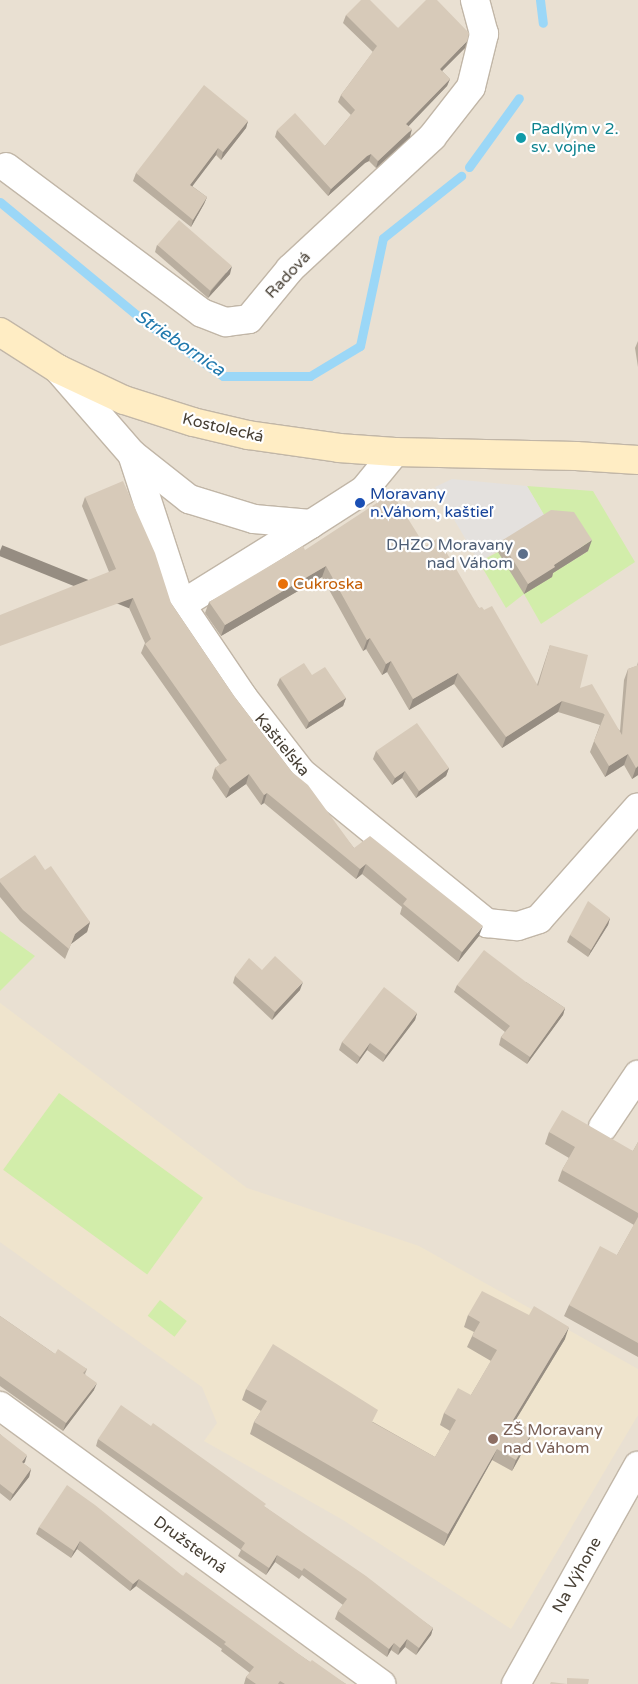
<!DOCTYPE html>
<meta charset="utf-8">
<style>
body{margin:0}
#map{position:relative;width:638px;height:1684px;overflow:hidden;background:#f4efe5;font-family:"Varela Round",sans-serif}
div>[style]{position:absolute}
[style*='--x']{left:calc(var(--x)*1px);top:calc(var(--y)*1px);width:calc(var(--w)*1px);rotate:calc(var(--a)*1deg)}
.residential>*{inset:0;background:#e9e0d2;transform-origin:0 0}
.education>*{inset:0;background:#efe4cd}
.green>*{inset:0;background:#d2edaa;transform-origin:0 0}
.parking>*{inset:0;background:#e4e1de}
.stream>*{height:9px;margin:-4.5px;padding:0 4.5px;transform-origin:4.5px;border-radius:4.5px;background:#9bd7f7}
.roads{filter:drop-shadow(1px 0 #c1b6a7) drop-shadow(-1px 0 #c1b6a7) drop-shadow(0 1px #c1b6a7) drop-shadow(0 -1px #c1b6a7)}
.street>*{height:28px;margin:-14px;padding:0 14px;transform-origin:14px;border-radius:14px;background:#fff}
.secondary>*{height:28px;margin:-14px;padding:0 14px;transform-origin:14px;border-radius:14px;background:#ffedc4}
.wall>*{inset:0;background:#b9ae9f}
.shaded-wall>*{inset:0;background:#968d82;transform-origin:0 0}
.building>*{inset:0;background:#d7cab9;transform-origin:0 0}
.dots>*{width:14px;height:14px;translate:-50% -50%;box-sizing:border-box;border:2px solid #fff;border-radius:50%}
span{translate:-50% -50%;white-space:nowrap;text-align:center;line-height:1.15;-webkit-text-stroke:4.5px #fff;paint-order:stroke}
.culture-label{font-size:16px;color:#0d838f}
.left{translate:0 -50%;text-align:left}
.street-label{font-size:16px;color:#473f34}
.transit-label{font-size:16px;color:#164399}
.service-label{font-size:16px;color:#4e5e75}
.right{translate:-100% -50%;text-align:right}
.food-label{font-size:16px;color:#c56008}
.education-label{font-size:16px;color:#785e54}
.water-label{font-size:18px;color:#2179ad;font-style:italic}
</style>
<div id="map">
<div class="residential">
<div style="left:0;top:0;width:638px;height:1684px"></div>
</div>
<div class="education">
<div style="clip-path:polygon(0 1003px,247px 1188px,419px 1246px,638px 1369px,638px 1415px,511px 1629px,343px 1520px,204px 1441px,217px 1423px,202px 1387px,0 1242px)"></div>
</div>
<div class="green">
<div style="clip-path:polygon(527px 486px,593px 491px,635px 562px,541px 624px,524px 594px,506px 608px,479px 562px,498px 552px,547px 570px,569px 563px,588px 551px,547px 520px)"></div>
<div style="clip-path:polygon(0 931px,35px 956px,0 991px)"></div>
<div style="left:59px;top:1093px;width:178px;height:95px;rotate:36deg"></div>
<div style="left:160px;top:1300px;width:34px;height:20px;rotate:38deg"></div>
</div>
<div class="parking">
<div style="clip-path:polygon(452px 479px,527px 486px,547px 520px,479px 562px,435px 487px)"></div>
</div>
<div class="stream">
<div style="--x:540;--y:0;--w:23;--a:83"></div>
<div style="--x:469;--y:167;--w:85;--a:-54.1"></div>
<div style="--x:0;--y:202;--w:188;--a:39.6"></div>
<div style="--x:145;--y:322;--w:95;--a:34.7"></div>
<div style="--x:223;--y:376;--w:87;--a:0"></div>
<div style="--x:310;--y:376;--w:58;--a:-31"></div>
<div style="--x:360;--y:346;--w:110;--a:-78"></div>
<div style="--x:383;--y:238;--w:100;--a:-38.5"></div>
</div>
<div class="roads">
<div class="street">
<div style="--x:6;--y:167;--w:244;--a:36.7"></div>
<div style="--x:202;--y:313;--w:26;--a:21"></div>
<div style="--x:226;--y:322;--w:23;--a:-7"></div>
<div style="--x:249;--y:319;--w:65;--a:-50.6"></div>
<div style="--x:290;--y:269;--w:194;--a:-42.9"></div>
<div style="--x:432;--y:137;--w:63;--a:-52"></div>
<div style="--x:471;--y:87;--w:55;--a:-76.2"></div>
<div style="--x:484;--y:34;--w:35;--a:-105"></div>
<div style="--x:58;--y:369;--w:113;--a:49"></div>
<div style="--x:132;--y:454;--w:159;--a:72"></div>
<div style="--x:181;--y:605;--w:111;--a:56"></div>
<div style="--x:243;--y:697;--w:95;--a:52.3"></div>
<div style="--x:301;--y:772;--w:240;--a:39.1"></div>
<div style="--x:487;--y:923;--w:31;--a:6"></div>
<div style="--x:518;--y:926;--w:22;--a:-18"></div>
<div style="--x:539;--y:919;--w:149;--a:-48.5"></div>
<div style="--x:132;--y:454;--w:73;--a:38.3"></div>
<div style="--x:189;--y:499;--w:68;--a:17.1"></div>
<div style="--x:254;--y:519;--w:57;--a:5"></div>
<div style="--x:311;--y:524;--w:63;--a:-32.7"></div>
<div style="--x:364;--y:490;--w:49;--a:-50.8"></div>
<div style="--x:181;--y:605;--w:153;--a:-31.9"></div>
<div style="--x:603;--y:1127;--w:63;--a:-56.1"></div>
<div style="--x:0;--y:1406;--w:472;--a:36.1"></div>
<div style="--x:516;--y:1684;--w:250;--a:-60.8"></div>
</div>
<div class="secondary">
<div style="--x:0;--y:332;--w:69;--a:32.5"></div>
<div style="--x:58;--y:369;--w:73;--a:25.2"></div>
<div style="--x:124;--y:400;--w:72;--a:17.7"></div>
<div style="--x:193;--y:422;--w:57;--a:13.3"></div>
<div style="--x:248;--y:435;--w:92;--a:8.1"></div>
<div style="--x:339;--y:448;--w:56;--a:4.1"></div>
<div style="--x:395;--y:452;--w:181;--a:1.3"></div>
<div style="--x:576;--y:456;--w:62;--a:3.7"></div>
</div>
</div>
<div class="wall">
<div style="clip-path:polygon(346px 15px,398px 28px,465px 48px,442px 71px,450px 79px,447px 86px,408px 126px,410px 137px,376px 168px,369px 161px,365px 163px,328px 196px,275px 137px,277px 130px,325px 146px,351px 115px,338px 102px,341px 95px,373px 52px,343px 23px)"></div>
<div style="clip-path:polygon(248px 121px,246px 128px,221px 160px,216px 155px,192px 186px,207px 197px,204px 204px,191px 227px,133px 181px,136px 173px)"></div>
<div style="clip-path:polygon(157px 245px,230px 274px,208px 298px,155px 252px)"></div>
<div style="clip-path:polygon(638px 341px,638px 367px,635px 348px)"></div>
<div style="clip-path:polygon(85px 497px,171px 603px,234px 696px,292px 772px,354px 848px,479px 936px,458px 962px,400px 914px,402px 907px,362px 874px,356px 879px,264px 803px,261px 805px,246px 784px,226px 798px,212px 778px,215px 768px,220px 765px,141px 653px,145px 643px,129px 608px,109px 572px,82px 506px)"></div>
<div style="clip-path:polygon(501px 541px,588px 551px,553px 573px,552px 577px,524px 594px,498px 552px)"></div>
<div style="clip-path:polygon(425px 546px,479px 608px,484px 610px,537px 685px,550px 645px,580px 688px,620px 731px,624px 680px,628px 669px,637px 666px,638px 662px,638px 775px,632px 779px,624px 765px,605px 777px,590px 752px,600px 725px,558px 712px,502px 748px,454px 684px,409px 710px,387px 672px,382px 675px,366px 649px,363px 651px,322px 577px,221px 636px,205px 613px,209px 602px,305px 550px)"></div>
<div style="clip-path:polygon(280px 678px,346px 698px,343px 706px,306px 729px,277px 685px)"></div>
<div style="clip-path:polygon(376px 751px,449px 768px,446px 776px,416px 798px,402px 778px,392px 785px,373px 759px)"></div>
<div style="clip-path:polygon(45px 870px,90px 922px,87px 932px,71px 944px,65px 959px,20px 921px,0 897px,0 879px)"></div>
<div style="clip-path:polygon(610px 918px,608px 925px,588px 957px,567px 942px,570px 935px)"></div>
<div style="clip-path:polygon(262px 970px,300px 990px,272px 1020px,233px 983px,235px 976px)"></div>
<div style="clip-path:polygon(526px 982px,565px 1008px,563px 1015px,527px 1064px,499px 1045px,501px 1037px,505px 1032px,454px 992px,457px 985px)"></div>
<div style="clip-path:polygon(417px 1013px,415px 1020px,383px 1062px,367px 1050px,357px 1064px,339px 1050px,342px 1042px)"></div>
<div style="clip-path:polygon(549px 1132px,633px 1151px,638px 1142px,638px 1357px,564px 1316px,569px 1305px,617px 1255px,634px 1225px,558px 1181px,562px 1170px,569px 1158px,545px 1144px)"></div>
<div style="clip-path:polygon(468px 1315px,565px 1339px,515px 1421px,533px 1431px,528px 1442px,512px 1471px,492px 1460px,444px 1546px,250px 1434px,254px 1422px,261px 1411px,242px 1400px,246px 1389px,373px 1422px,435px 1457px,450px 1431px,440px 1425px,444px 1413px,471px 1395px,491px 1361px,467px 1347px,474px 1332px,464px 1327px)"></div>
<div style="clip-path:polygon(0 1316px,55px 1354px,87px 1369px,85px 1374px,94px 1390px,63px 1431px,0 1386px)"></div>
<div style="clip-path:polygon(0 1434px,25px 1462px,23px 1463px,31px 1469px,29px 1477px,10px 1501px,0 1493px)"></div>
<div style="clip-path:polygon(98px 1439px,265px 1507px,433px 1628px,431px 1635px,416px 1655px,405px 1647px,398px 1655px,391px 1650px,387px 1657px,335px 1619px,338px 1611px,343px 1605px,302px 1575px,299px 1579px,275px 1562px,266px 1575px,238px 1556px,241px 1550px,96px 1446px)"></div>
<div style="clip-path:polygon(39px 1527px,183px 1576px,310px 1662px,346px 1684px,244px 1684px,246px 1677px,250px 1673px,221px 1651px,222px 1649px,136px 1586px,130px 1591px,77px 1549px,71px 1558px,36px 1534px)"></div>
</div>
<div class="shaded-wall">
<div style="clip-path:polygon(467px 41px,465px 48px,437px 76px,440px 69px)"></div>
<div style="clip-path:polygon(450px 79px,447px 86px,404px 131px,406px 124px)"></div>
<div style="clip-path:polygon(248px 121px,246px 128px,221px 160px,223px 152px)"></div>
<div style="clip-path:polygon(412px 129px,410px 137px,376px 168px,378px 161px)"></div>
<div style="clip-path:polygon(218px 148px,216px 155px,188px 192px,190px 185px)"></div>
<div style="clip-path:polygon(371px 154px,369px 161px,365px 163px,328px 196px,331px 189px,367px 156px)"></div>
<div style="clip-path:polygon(207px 197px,204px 204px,191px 227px,193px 220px)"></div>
<div style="clip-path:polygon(232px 266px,230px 274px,208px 298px,211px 291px)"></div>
<div style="clip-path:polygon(592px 540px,588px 551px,553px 573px,552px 577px,524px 594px,528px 584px,554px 565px)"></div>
<div style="clip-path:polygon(326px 566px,322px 577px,221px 636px,225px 625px)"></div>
<div style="left:133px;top:598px;width:11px;height:141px;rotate:112deg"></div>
<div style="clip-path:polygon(370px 638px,366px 649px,363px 651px,367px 640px)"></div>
<div style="clip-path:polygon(391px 661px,387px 672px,382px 675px,386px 664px)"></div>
<div style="clip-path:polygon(458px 673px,454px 684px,409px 710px,413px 699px)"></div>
<div style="clip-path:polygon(346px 698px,343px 706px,306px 729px,309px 722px)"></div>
<div style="clip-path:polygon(562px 701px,558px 712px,502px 748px,506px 737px)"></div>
<div style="clip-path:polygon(628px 754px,624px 765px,605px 777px,609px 766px)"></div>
<div style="clip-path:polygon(638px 766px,638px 775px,632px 779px,636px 768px)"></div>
<div style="clip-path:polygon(449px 768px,446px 776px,416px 798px,419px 791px)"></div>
<div style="clip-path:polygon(405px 771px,402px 778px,392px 785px,395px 778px)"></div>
<div style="clip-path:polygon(249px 774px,246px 784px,226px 798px,230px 788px)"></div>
<div style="clip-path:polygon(267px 793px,264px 803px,261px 805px,264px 795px)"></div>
<div style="clip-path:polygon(366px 864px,362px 874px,356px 879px,360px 869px)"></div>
<div style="clip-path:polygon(610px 918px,608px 925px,588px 957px,591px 950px)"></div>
<div style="clip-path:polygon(90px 922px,87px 932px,71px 944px,75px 934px)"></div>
<div style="clip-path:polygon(483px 926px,479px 936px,458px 962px,462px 952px)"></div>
<div style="clip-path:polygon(303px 982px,300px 990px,272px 1020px,275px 1012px)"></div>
<div style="clip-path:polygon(565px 1008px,563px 1015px,527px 1064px,530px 1057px)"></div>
<div style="clip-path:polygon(417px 1013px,415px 1020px,383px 1062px,386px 1055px)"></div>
<div style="clip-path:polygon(370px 1043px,367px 1050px,357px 1064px,360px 1057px)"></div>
<div style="clip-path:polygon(569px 1327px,565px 1339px,509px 1431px,513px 1420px)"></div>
<div style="clip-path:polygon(97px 1383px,94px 1390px,63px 1431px,66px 1423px)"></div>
<div style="clip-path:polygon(533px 1431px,528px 1442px,512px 1471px,516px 1460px)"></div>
<div style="clip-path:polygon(497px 1449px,492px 1460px,444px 1546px,448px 1534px)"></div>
<div style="clip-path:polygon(27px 1455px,25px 1462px,19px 1469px,22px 1462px)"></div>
<div style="clip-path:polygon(31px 1469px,29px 1477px,10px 1501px,13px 1494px)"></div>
<div style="clip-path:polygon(80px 1541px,77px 1549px,71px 1558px,74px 1551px)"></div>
<div style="clip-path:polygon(277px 1555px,275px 1562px,266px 1575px,269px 1568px)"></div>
<div style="clip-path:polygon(139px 1579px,136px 1586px,130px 1591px,133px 1584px)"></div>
<div style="clip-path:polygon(433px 1628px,431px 1635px,416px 1655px,419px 1648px)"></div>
<div style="clip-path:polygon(407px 1639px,405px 1647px,398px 1655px,400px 1648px)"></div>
<div style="clip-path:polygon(394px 1643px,391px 1650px,387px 1657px,389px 1649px)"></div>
</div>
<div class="building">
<div style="clip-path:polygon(361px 0,370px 0,398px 28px,426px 0,437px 0,469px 33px,467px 41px,440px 69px,450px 79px,406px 124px,412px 129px,378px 161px,371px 154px,367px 156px,331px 189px,277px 130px,295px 113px,325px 146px,355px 110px,341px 95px,377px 46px,346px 15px)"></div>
<div style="clip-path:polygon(204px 85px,248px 121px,223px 152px,218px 148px,190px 185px,207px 197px,193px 220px,136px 173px)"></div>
<div style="left:179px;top:220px;width:70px;height:33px;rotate:41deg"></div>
<div style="clip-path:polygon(123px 481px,155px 553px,171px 603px,234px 696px,292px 772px,308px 785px,354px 848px,370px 836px,483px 926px,462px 952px,403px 904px,407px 899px,366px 864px,360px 869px,267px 793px,264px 795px,249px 774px,230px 788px,215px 768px,227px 760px,145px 644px,151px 639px,133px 598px,0 646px,0 615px,116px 569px,85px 497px)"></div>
<div style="clip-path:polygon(392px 493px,425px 546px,438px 538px,479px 608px,482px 607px,484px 610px,492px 606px,538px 686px,550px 645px,588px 655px,580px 688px,592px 684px,622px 735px,628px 669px,638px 665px,638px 766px,636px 768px,628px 754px,609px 766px,594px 741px,605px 714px,562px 701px,506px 737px,458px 673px,413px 699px,391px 661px,386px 664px,370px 638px,367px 640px,326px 566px,225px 625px,209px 602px,303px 546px,305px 550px)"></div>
<div style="clip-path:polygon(551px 510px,574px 512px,592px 540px,554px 565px,555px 567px,528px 584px,501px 541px)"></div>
<div style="clip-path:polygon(304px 663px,312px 675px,325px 667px,346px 698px,309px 722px,280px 678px)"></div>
<div style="clip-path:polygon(417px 723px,449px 768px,419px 791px,405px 771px,395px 778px,376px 751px)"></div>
<div style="clip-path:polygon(35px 855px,45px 870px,51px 866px,90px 922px,75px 934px,69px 949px,23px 910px,0 882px,0 879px)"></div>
<div style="clip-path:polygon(588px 901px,610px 918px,591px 950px,570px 935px)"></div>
<div style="clip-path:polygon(484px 950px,526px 982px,565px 1008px,530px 1057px,501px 1037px,510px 1026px,457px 985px)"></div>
<div style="clip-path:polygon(275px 956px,303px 982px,275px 1012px,235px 976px,249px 958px,262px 970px)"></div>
<div style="clip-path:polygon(384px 987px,417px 1013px,386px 1055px,370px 1043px,360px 1057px,342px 1042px)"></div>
<div style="clip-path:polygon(562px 1110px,633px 1151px,638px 1142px,638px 1213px,562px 1170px,575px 1147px,549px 1132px)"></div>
<div style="clip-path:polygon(638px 1217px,638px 1343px,569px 1305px,600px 1246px,617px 1255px)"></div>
<div style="clip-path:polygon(482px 1291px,529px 1315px,534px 1306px,569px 1327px,513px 1420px,533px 1431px,516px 1460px,497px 1449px,448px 1534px,254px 1422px,267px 1401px,246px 1389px,273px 1344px,378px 1410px,372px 1422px,435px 1457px,456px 1420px,444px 1413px,458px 1388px,471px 1395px,497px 1350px,472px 1336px,480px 1322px,468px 1315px)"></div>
<div style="clip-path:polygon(0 1316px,55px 1354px,58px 1349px,87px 1369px,83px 1373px,97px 1383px,66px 1423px,0 1376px)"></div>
<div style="clip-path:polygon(121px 1405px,151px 1426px,153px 1423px,226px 1475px,266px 1504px,264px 1506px,366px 1576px,433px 1628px,419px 1648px,407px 1639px,400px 1648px,394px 1643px,389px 1649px,338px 1611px,347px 1599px,304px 1568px,302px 1571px,277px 1555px,269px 1568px,241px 1549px,245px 1543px,98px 1439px)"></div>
<div style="clip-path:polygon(0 1434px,27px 1455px,22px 1462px,31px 1469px,13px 1494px,0 1484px)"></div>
<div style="clip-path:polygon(67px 1485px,95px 1505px,183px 1576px,186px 1572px,310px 1662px,312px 1660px,346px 1684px,285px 1684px,280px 1681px,278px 1684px,256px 1684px,246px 1677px,254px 1667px,224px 1644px,226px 1642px,139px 1579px,133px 1584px,80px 1541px,74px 1551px,39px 1527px)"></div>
<div style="clip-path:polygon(567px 1678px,589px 1679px,588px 1684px,550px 1684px,551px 1682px,567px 1684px)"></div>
</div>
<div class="dots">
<div style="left:521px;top:138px;background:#0f9aa8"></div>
<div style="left:360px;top:503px;background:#1a4fb4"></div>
<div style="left:523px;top:554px;background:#5c6f8a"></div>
<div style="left:283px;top:584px;background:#e8710a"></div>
<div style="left:493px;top:1439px;background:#8d6e63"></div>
</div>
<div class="culture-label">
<span class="left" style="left:531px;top:138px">Padlým v 2.<br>sv. vojne</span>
</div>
<div class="street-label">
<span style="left:288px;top:275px;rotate:-47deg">Radová</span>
<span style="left:223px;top:428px;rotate:13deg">Kostolecká</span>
<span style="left:282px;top:745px;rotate:50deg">Kaštieľska</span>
<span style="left:190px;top:1545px;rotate:36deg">Družstevná</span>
<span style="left:577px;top:1575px;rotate:-61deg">Na Výhone</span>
</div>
<div class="transit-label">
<span class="left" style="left:370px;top:503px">Moravany<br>n.Váhom, kaštieľ</span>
</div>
<div class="service-label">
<span class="right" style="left:513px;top:554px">DHZO Moravany<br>nad Váhom</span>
</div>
<div class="food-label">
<span class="left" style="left:293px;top:584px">Cukroska</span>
</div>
<div class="education-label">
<span class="left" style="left:503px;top:1439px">ZŠ Moravany<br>nad Váhom</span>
</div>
<div class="water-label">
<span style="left:180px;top:343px;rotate:34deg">Striebornica</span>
</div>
</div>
